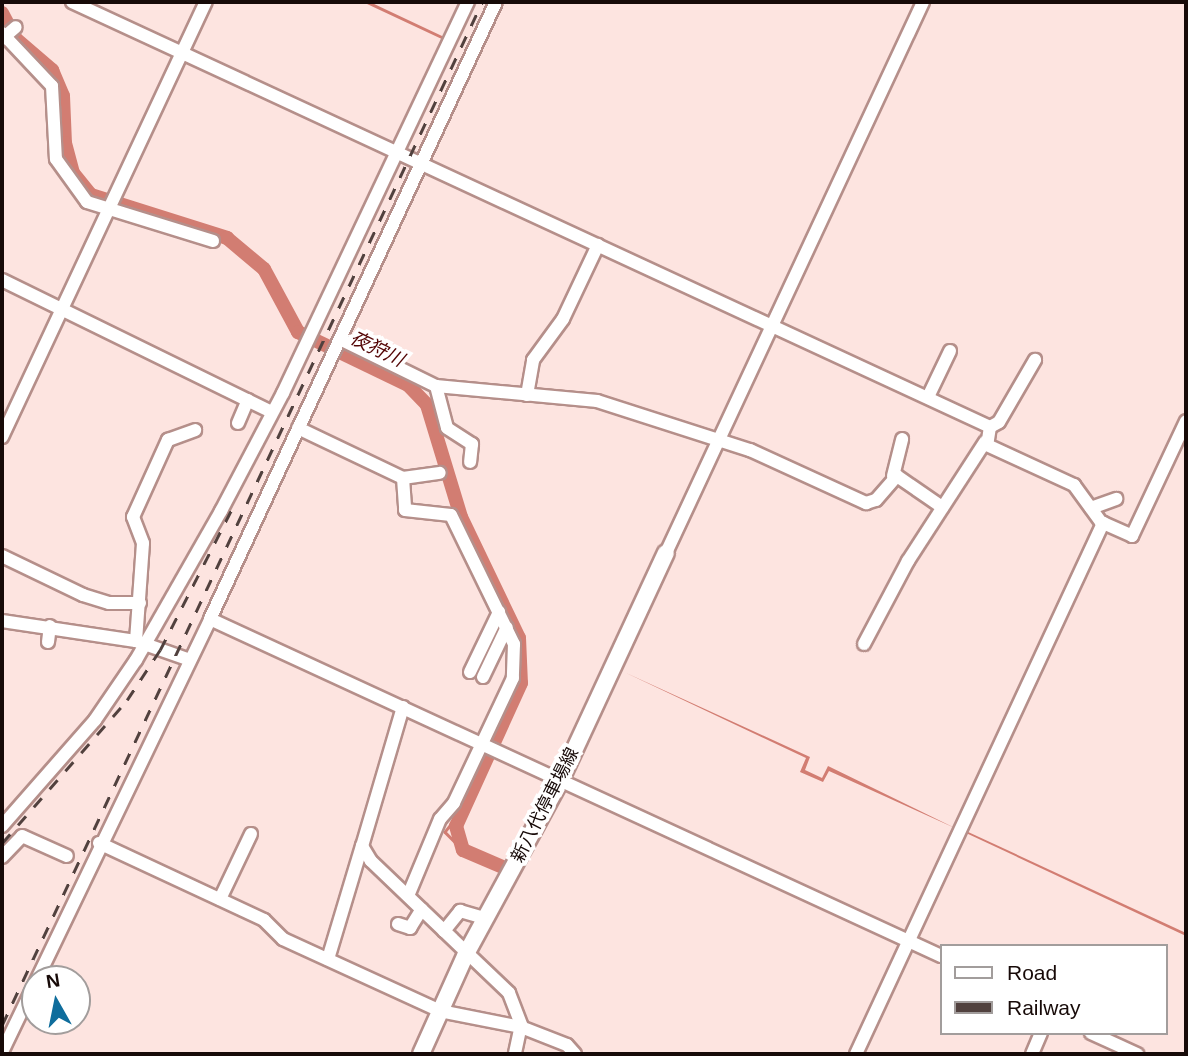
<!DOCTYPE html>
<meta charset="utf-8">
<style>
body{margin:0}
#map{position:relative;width:1188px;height:1056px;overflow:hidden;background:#fde4e0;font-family:Helvetica,"Noto Sans JP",sans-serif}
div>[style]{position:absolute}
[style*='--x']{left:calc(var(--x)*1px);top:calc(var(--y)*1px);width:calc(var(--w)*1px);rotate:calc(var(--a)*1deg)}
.water>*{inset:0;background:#d27d72}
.stream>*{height:2.5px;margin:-1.25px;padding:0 1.25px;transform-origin:1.25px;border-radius:1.25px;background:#d27d72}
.river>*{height:14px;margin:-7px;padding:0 7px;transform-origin:7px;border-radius:7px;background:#d27d72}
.roads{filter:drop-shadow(2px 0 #b58f8a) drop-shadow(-2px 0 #b58f8a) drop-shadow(0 2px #b58f8a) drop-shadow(0 -2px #b58f8a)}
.minor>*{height:12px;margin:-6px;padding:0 6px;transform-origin:6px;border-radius:6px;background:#fff}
.major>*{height:16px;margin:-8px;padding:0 8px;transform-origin:8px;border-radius:8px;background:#fff}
.rail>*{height:2.5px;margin-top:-1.25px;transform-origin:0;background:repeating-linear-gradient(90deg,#51413e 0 12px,transparent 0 24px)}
span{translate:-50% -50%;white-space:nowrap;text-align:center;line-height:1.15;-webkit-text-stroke:7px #fff;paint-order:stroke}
.street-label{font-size:18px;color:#170a08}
.water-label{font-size:19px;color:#530404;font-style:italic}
.frame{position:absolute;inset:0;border:4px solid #170a08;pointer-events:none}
.legend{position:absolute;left:940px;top:944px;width:228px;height:91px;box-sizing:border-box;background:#fff;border:2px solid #a29d9c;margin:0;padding:9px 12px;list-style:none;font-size:21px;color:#170a08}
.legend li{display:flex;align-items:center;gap:14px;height:35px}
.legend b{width:35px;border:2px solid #a29d9c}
.north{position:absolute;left:21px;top:965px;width:70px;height:70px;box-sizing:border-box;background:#fff;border:2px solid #a29d9c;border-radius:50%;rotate:351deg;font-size:19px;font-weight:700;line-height:28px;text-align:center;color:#170a08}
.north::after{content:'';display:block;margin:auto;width:24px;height:32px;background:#0f6d9c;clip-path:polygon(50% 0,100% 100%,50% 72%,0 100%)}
</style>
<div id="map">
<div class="water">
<div style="clip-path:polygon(624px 672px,810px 757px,805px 770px,822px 778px,828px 766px,957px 829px,829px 771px,823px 782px,800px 772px,806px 758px)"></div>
<div style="clip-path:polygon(966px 831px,1186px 933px,1186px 936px,966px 833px)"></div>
</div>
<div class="stream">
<div style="--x:367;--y:2;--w:85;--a:25.1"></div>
<div style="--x:444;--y:38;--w:32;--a:116"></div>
<div style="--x:460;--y:813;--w:24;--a:128"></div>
<div style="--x:445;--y:832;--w:25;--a:45"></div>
</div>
<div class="river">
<div style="--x:2;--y:13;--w:30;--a:62"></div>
<div style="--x:16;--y:39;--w:48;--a:40.7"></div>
<div style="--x:52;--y:70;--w:28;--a:67"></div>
<div style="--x:63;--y:96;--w:47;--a:87.6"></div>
<div style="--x:65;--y:143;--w:31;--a:75"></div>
<div style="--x:73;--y:173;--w:28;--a:51"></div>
<div style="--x:91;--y:195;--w:143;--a:17.5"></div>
<div style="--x:227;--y:238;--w:48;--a:40"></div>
<div style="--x:264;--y:269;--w:72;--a:61.6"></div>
<div style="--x:298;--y:332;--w:122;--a:25.7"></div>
<div style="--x:408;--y:385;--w:28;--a:46"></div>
<div style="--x:427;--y:405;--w:117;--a:73.1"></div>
<div style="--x:461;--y:517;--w:134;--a:64.4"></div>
<div style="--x:519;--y:638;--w:45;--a:87.5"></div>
<div style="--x:521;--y:683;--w:157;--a:114.4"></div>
<div style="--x:456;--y:826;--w:25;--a:74"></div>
<div style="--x:463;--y:850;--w:46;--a:23.2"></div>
</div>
<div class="roads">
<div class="minor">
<div style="--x:72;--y:2;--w:1012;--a:24.84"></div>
<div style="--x:990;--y:427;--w:18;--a:99"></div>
<div style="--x:987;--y:445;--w:96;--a:24.7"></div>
<div style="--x:1074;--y:485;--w:46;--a:53.9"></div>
<div style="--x:1101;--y:522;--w:34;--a:24"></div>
<div style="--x:1132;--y:536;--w:127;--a:-64.8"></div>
<div style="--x:2;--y:33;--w:73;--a:46.7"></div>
<div style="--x:52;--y:86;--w:73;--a:86.9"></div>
<div style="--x:56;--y:159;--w:53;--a:54.2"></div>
<div style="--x:87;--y:202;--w:132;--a:17.2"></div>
<div style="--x:2;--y:39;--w:18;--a:-41"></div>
<div style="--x:2;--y:280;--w:300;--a:26.1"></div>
<div style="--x:340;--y:339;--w:107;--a:26.1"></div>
<div style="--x:436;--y:386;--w:162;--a:5.3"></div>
<div style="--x:597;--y:401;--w:161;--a:17.8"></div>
<div style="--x:750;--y:450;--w:128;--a:24.6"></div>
<div style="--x:866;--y:503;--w:10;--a:-17"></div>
<div style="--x:876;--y:500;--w:32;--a:-49"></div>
<div style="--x:897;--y:476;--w:55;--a:34.6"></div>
<div style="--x:436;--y:386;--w:43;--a:75.3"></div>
<div style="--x:447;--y:428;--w:30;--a:33"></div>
<div style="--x:472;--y:444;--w:18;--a:96"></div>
<div style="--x:527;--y:395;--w:36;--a:-80"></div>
<div style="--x:533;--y:360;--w:51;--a:-53.8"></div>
<div style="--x:563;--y:319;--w:82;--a:-64.7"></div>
<div style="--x:928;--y:397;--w:51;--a:-64.4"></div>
<div style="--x:238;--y:423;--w:25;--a:-67"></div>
<div style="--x:990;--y:427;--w:10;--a:-29"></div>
<div style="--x:999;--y:422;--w:72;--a:-59.9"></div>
<div style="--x:298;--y:428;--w:116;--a:25.5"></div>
<div style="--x:403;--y:478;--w:32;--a:86"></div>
<div style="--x:405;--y:510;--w:46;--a:6.2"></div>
<div style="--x:451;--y:515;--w:144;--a:64"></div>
<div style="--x:514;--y:644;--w:34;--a:92"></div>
<div style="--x:513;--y:678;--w:138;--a:115.3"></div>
<div style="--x:454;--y:803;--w:21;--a:131"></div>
<div style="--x:440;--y:819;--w:83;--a:112.6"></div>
<div style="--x:2;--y:437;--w:480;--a:-64.9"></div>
<div style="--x:893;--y:476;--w:38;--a:-76"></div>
<div style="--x:403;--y:478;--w:37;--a:-8"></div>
<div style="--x:1091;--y:508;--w:27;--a:-20"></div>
<div style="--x:666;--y:553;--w:608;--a:-64.99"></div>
<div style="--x:2;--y:556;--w:90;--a:25.7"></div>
<div style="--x:83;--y:595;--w:27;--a:17"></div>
<div style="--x:109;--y:603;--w:31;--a:0"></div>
<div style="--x:210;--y:619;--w:805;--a:24.75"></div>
<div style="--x:2;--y:621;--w:135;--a:8.5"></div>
<div style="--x:136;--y:641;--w:57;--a:19.4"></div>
<div style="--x:136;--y:641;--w:98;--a:-85.9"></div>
<div style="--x:143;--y:543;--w:28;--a:-111"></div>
<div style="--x:133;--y:517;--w:85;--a:-65.6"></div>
<div style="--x:168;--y:440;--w:29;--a:-20"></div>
<div style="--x:48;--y:642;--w:16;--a:-83"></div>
<div style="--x:864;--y:644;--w:94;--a:-62.1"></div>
<div style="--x:908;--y:561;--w:142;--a:-57.1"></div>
<div style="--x:470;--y:672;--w:67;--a:-64.2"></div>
<div style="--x:483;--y:677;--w:55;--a:-64.4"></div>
<div style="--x:403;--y:707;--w:145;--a:106.4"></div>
<div style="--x:362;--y:846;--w:17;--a:59"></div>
<div style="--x:371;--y:861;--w:191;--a:43.7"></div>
<div style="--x:509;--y:993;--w:34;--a:69"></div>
<div style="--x:521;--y:1025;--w:30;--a:102"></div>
<div style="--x:2;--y:826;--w:141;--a:-48.7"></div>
<div style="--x:95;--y:720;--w:73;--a:-55.7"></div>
<div style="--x:136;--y:660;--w:172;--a:-60.3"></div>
<div style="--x:221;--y:511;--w:133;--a:-62.3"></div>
<div style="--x:283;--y:393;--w:433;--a:-64.7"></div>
<div style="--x:99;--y:843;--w:182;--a:25"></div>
<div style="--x:264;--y:920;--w:27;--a:45"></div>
<div style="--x:283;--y:939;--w:173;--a:24.6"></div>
<div style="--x:440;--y:1011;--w:83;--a:11.2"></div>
<div style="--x:521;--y:1027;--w:49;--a:21.4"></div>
<div style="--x:567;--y:1045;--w:12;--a:48"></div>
<div style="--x:2;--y:857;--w:29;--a:-46"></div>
<div style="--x:22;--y:836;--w:49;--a:24"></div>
<div style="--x:220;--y:899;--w:72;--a:-64.5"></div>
<div style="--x:398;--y:924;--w:13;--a:18"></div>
<div style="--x:410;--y:928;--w:22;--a:-58"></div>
<div style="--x:444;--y:931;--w:26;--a:-51"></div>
<div style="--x:460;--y:911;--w:26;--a:16"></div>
<div style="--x:328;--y:959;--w:118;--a:-73.3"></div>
<div style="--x:1091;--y:1033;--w:51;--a:24.5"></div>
<div style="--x:2;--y:1052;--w:480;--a:-64.3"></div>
<div style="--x:210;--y:619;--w:680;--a:-65.13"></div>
<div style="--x:856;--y:1054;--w:586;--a:-65.05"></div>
<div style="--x:1032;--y:1054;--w:23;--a:-67"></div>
</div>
<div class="major">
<div style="--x:421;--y:1054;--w:110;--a:-65.8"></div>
<div style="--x:466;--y:954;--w:197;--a:-61.5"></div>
<div style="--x:560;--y:781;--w:251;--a:-65.1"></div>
</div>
</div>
<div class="rail">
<div style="--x:2;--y:843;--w:190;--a:-48.8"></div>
<div style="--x:127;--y:700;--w:60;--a:-56.6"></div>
<div style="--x:160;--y:650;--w:163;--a:-63"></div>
<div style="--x:2;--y:1025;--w:1130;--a:-64.86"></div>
</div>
<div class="street-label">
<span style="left:545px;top:805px;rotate:-63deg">新八代停車場線</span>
</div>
<div class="water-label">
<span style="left:377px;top:349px;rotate:26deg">夜狩川</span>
</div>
<div class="frame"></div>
<ul class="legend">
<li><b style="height:9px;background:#fff"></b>Road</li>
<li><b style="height:9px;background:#51413e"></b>Railway</li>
</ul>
<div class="north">N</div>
</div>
